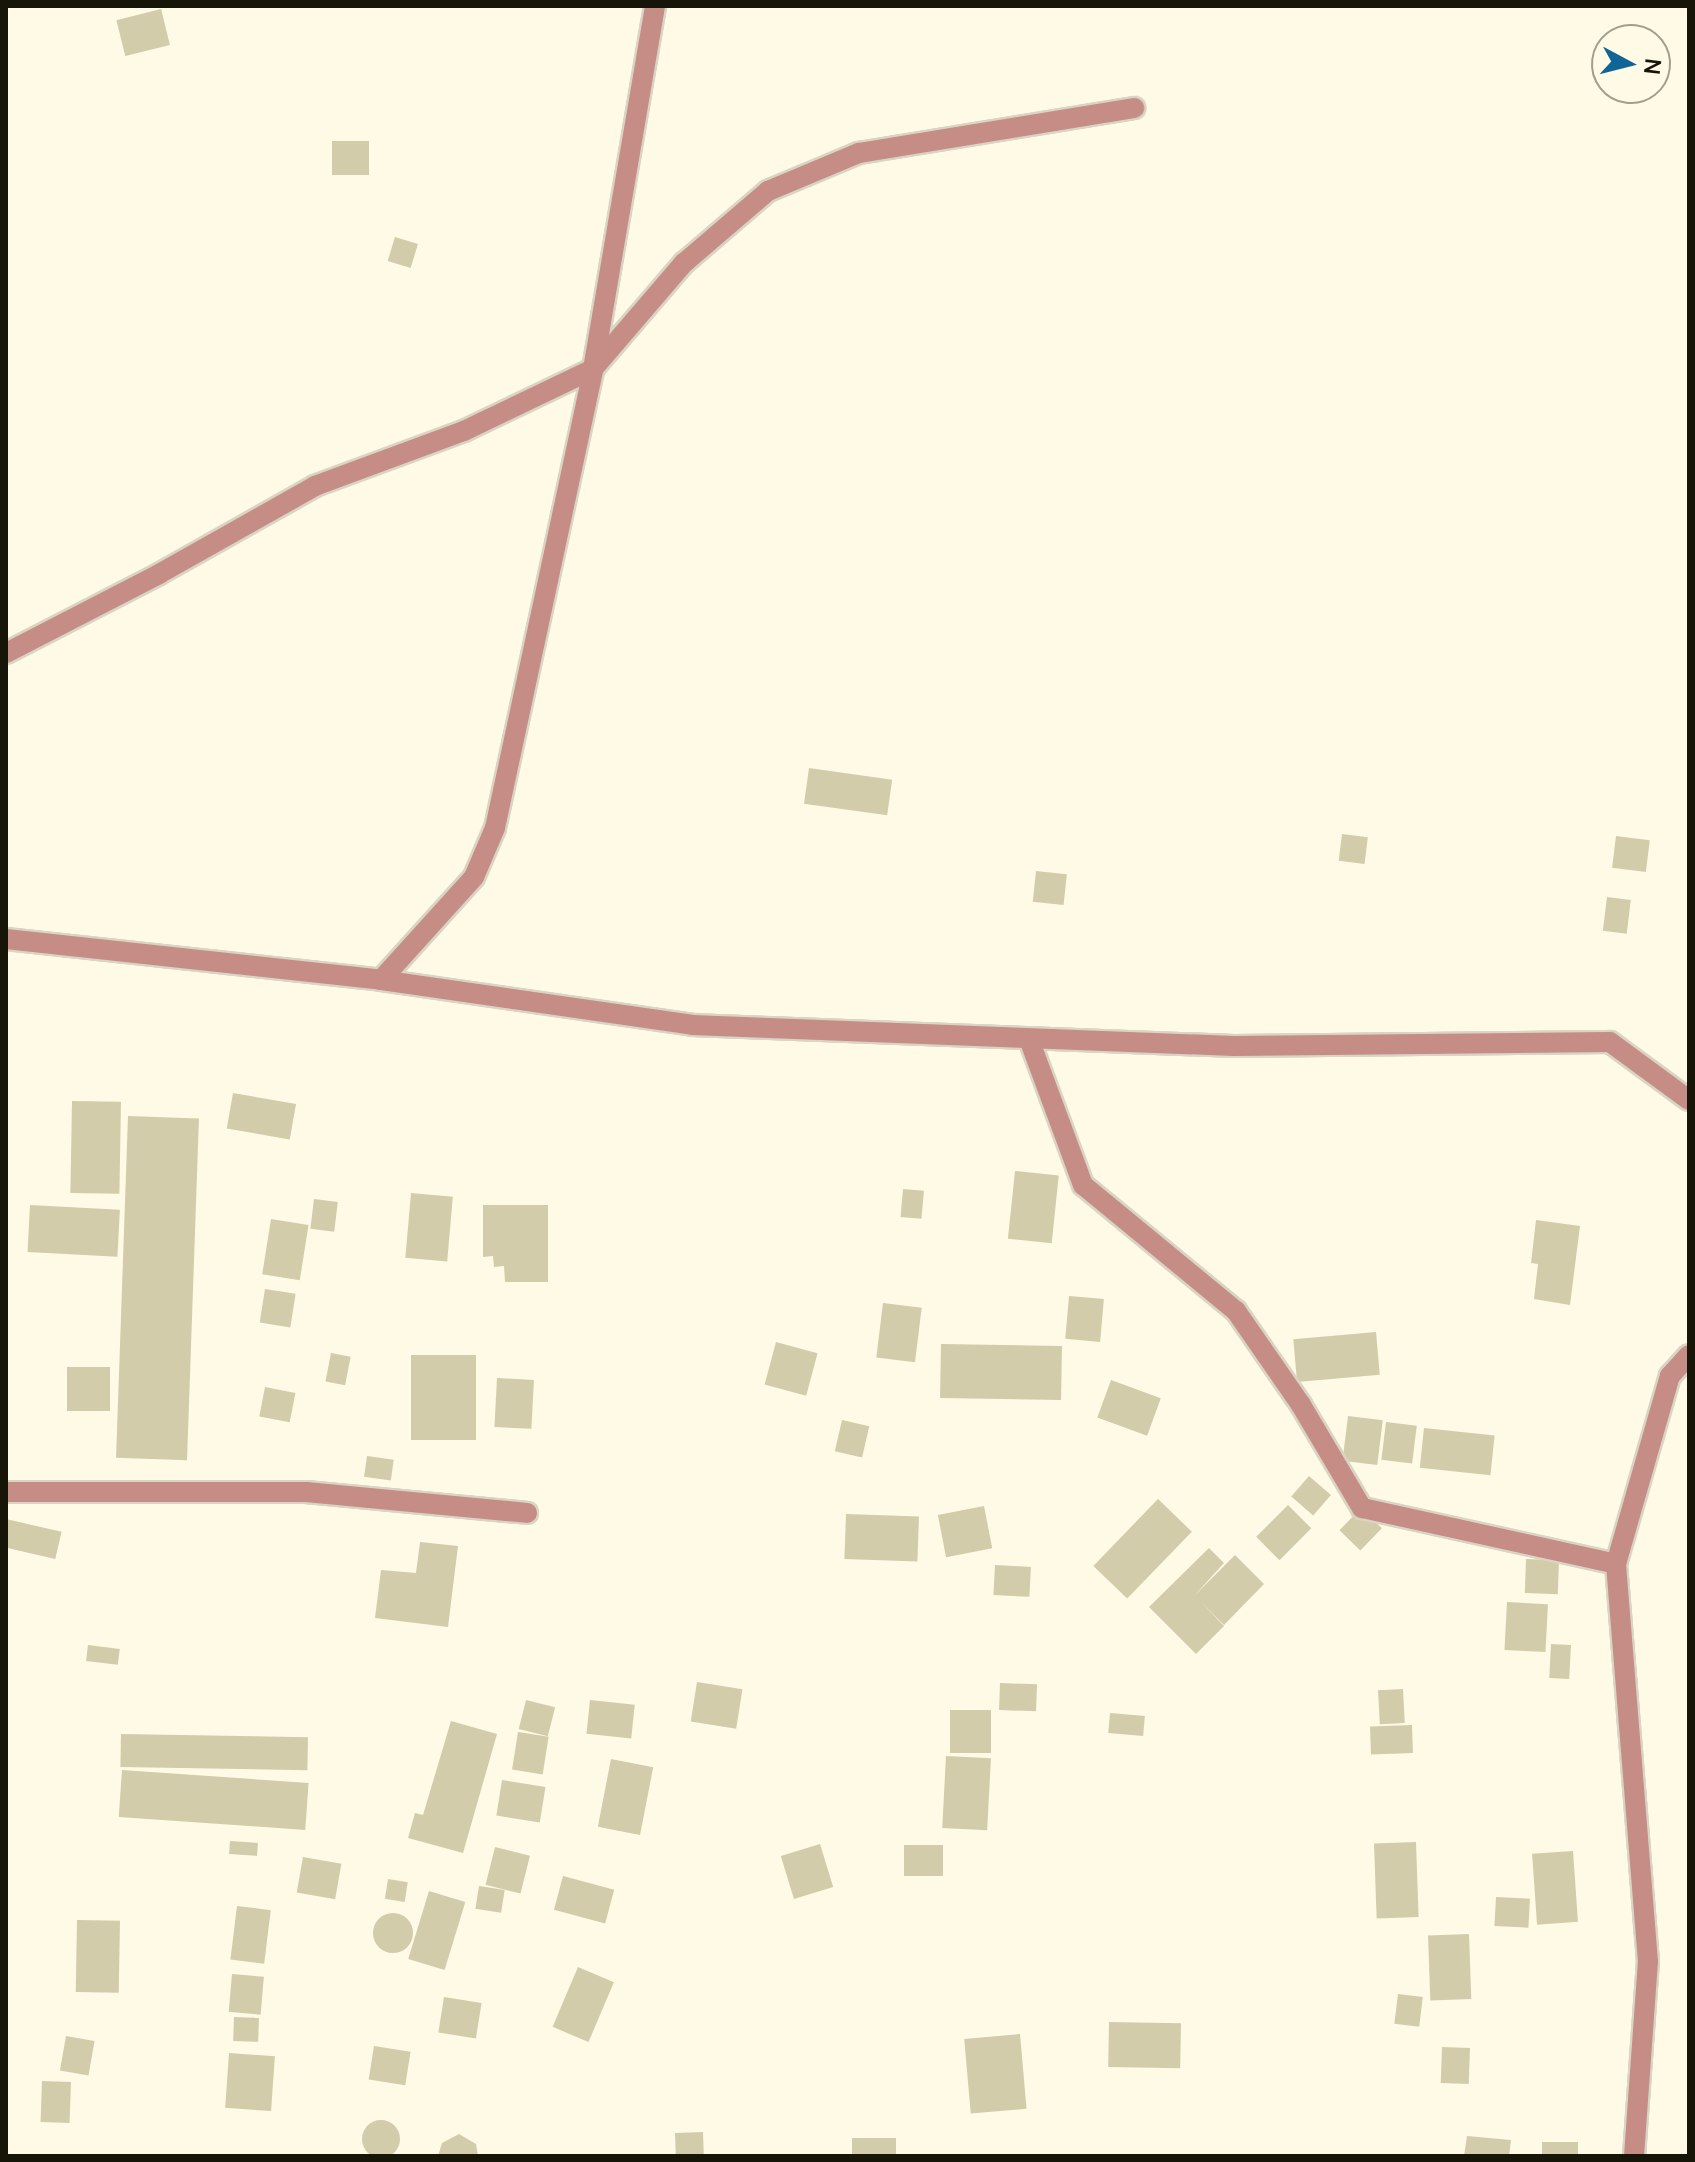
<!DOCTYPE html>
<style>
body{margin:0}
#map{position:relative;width:1695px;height:2162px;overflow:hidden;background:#fefae6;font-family:Manrope,sans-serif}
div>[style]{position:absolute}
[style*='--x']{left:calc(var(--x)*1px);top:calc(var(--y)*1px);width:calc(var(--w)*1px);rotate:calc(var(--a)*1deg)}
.building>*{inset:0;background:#d2ccaa;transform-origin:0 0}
.round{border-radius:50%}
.roads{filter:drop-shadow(2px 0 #d9d5c2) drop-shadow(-2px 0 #d9d5c2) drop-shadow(0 2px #d9d5c2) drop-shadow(0 -2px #d9d5c2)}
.street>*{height:20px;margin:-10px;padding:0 10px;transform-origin:10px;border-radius:10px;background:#c68c86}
span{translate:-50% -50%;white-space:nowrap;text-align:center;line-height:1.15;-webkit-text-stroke:6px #fefae6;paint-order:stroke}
.frame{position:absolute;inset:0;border:8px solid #171408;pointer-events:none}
.north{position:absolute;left:1591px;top:24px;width:80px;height:80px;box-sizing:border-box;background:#fefae6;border:2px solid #a29e8d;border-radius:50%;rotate:97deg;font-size:22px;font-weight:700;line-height:32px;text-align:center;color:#171408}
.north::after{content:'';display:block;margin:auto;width:28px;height:36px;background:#0f6596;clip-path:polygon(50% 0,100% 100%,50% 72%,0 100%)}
</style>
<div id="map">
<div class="building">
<div style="left:161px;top:9px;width:37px;height:46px;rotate:76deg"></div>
<div style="left:332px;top:141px;width:37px;height:34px"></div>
<div style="left:395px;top:237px;width:24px;height:25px;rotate:17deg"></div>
<div style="left:809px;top:768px;width:84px;height:36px;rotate:8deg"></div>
<div style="left:1342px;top:834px;width:26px;height:27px;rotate:7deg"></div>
<div style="left:1616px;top:836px;width:34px;height:32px;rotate:7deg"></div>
<div style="left:1036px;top:871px;width:31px;height:31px;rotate:6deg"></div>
<div style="left:1607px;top:897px;width:24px;height:34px;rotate:7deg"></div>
<div style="left:233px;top:1093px;width:64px;height:36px;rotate:10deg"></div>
<div style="left:72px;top:1101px;width:49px;height:92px;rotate:1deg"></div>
<div style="left:128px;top:1116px;width:71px;height:342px;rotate:2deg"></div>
<div style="left:1015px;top:1171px;width:44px;height:68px;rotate:6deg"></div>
<div style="left:903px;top:1189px;width:21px;height:28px;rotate:5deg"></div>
<div style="left:411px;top:1193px;width:42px;height:65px;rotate:5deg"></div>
<div style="left:314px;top:1199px;width:24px;height:30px;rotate:7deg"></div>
<div style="left:30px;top:1205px;width:90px;height:47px;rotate:3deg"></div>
<div style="clip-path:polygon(483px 1205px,548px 1205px,548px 1282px,505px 1282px,504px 1266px,494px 1267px,493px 1256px,483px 1257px)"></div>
<div style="left:271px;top:1219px;width:38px;height:56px;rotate:9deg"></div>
<div style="clip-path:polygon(1536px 1220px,1580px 1226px,1570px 1305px,1534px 1299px,1538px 1264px,1531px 1263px)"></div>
<div style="left:265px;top:1289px;width:31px;height:34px;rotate:9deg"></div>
<div style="left:1069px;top:1296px;width:35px;height:43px;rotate:5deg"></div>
<div style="left:883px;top:1303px;width:39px;height:55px;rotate:7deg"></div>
<div style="left:1376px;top:1332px;width:43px;height:83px;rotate:85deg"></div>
<div style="left:776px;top:1342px;width:43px;height:44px;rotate:15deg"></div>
<div style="left:941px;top:1344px;width:121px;height:54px;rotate:1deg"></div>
<div style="left:331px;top:1353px;width:20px;height:29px;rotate:11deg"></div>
<div style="left:476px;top:1355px;width:85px;height:65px;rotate:90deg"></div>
<div style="left:67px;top:1367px;width:43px;height:44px"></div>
<div style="left:497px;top:1378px;width:37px;height:49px;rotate:3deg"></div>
<div style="left:1111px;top:1380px;width:53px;height:40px;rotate:20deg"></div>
<div style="left:265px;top:1387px;width:31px;height:30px;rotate:11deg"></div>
<div style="left:1348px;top:1416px;width:35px;height:45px;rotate:7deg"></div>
<div style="left:842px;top:1420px;width:28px;height:32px;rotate:13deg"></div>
<div style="left:1386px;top:1422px;width:31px;height:38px;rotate:7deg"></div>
<div style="left:1424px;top:1428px;width:71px;height:40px;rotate:6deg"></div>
<div style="left:367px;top:1456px;width:27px;height:21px;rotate:8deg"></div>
<div style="left:1309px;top:1476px;width:29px;height:27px;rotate:41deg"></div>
<div style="left:1158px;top:1499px;width:47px;height:93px;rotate:44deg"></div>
<div style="left:1288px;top:1505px;width:33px;height:45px;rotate:45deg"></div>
<div style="left:984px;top:1506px;width:43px;height:47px;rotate:79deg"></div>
<div style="left:1361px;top:1508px;width:29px;height:31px;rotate:44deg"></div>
<div style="left:846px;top:1514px;width:73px;height:45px;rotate:2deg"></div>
<div style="left:6px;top:1519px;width:57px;height:28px;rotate:13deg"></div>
<div style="clip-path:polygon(420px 1542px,458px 1546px,448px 1627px,375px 1618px,381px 1570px,416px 1573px)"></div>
<div style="clip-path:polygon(1209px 1548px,1224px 1563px,1194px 1596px,1235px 1555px,1264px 1584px,1224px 1625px,1201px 1602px,1224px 1626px,1196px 1654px,1149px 1607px)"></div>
<div style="left:1526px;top:1559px;width:33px;height:34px;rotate:2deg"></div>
<div style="left:995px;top:1565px;width:36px;height:30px;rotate:3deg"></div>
<div style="left:1507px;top:1602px;width:41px;height:48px;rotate:3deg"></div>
<div style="left:1551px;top:1644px;width:20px;height:34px;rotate:3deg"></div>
<div style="left:88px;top:1645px;width:32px;height:16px;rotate:7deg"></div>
<div style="left:697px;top:1682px;width:46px;height:40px;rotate:9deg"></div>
<div style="left:1000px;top:1683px;width:37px;height:27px;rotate:2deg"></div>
<div style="left:1403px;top:1689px;width:34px;height:25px;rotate:87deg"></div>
<div style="left:526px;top:1700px;width:30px;height:30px;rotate:14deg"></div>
<div style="left:590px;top:1700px;width:45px;height:34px;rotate:6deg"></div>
<div style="left:950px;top:1710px;width:41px;height:43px"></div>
<div style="left:1110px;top:1713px;width:35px;height:20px;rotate:5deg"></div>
<div style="clip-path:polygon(451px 1721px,497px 1734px,463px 1853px,408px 1838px,415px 1813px,423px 1815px)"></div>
<div style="left:1412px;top:1725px;width:28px;height:42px;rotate:88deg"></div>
<div style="left:518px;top:1732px;width:31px;height:38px;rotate:9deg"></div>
<div style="left:121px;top:1734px;width:187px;height:33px;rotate:1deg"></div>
<div style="left:946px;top:1756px;width:45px;height:72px;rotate:3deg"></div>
<div style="left:611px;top:1759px;width:43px;height:69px;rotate:11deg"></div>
<div style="left:122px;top:1770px;width:187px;height:47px;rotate:4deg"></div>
<div style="left:502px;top:1780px;width:44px;height:36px;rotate:9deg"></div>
<div style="left:230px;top:1841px;width:28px;height:13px;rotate:4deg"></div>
<div style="left:1416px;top:1842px;width:75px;height:42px;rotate:88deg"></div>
<div style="left:820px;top:1844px;width:45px;height:41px;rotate:73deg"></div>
<div style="left:904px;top:1845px;width:39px;height:31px"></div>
<div style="left:495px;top:1847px;width:36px;height:39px;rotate:14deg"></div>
<div style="left:1573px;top:1851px;width:71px;height:41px;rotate:86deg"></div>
<div style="left:303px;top:1857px;width:39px;height:36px;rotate:10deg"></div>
<div style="left:563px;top:1876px;width:53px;height:35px;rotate:15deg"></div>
<div style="left:388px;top:1879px;width:20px;height:20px;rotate:9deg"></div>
<div style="left:479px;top:1886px;width:26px;height:23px;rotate:9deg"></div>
<div style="left:429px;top:1891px;width:38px;height:71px;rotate:17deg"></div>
<div style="left:1496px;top:1897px;width:34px;height:29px;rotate:3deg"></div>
<div style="left:237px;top:1906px;width:34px;height:54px;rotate:7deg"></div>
<div class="round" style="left:373px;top:1913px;width:40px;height:40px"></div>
<div style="left:77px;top:1920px;width:43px;height:72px;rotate:1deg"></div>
<div style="left:1469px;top:1934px;width:65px;height:41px;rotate:88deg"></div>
<div style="left:578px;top:1967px;width:39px;height:65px;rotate:23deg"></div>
<div style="left:232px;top:1974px;width:32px;height:38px;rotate:5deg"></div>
<div style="left:1398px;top:1994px;width:25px;height:30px;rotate:7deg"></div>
<div style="left:444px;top:1997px;width:38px;height:36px;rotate:9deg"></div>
<div style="left:234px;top:2017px;width:25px;height:24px;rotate:2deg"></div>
<div style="left:1109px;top:2022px;width:72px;height:45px;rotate:1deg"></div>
<div style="left:1020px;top:2034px;width:75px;height:56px;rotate:85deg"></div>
<div style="left:66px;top:2036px;width:29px;height:35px;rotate:10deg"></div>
<div style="left:374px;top:2046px;width:37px;height:34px;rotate:9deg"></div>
<div style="left:1442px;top:2047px;width:28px;height:36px;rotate:2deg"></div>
<div style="left:229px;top:2053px;width:46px;height:55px;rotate:4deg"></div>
<div style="left:42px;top:2081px;width:29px;height:41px;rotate:2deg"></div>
<div class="round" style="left:362px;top:2120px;width:38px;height:38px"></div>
<div style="left:703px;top:2132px;width:24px;height:28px;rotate:88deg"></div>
<div style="clip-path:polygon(459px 2134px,476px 2144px,478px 2156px,438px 2156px,442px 2143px)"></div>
<div style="clip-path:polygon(1467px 2136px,1511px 2140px,1509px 2156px,1464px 2156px)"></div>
<div style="left:852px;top:2138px;width:44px;height:18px"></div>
<div style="left:1578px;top:2142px;width:14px;height:36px;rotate:90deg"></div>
</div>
<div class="roads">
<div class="street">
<div style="--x:6;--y:653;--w:172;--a:-27.3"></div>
<div style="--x:159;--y:574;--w:179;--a:-29.4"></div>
<div style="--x:315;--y:486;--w:159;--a:-20.3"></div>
<div style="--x:464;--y:431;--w:143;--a:-25.7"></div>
<div style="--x:593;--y:369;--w:140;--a:-49.4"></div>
<div style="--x:684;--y:263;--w:111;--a:-40.6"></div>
<div style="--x:768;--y:191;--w:99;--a:-22.7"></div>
<div style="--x:859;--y:153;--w:279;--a:-9.3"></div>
<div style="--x:6;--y:939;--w:377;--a:6.2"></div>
<div style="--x:381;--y:980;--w:314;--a:8.2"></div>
<div style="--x:692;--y:1025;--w:542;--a:2.22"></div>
<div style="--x:1234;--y:1046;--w:376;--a:-0.6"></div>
<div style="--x:1610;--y:1042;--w:98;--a:36.3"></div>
<div style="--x:381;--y:980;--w:139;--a:-47.9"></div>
<div style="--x:474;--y:877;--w:53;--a:-66.8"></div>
<div style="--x:495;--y:828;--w:469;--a:-77.9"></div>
<div style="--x:593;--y:369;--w:368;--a:-80.3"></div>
<div style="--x:1029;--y:1039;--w:156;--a:69.7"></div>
<div style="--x:1083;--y:1185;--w:198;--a:39.5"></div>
<div style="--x:1236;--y:1311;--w:114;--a:55.3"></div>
<div style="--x:1301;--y:1405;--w:120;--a:59.4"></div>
<div style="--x:1362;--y:1508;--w:260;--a:12.4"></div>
<div style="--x:6;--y:1492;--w:300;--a:0"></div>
<div style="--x:306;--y:1492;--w:222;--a:5.4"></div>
<div style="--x:1634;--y:2156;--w:195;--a:-85.9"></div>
<div style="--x:1648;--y:1962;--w:399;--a:-94.6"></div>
<div style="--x:1616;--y:1564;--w:196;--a:-74"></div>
<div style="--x:1670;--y:1376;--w:28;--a:-48"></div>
</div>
</div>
<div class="frame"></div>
<div class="north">N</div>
</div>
